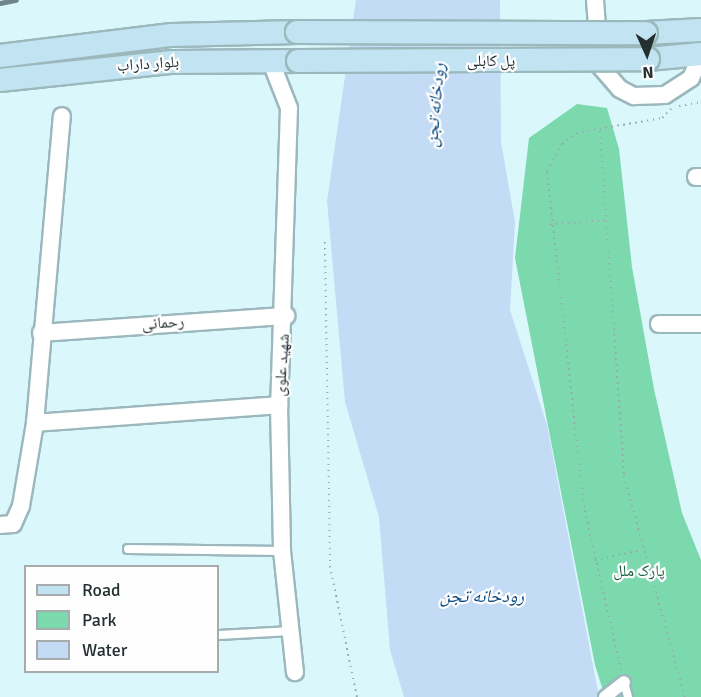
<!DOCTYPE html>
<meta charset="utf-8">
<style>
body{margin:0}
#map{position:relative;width:701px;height:697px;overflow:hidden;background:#daf7fc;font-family:Signika,"Noto Naskh Arabic",sans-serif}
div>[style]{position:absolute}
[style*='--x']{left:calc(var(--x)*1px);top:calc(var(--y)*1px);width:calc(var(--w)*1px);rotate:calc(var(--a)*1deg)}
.green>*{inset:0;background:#7cd9ae}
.water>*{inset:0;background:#c4dbf5}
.path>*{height:2px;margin-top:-1px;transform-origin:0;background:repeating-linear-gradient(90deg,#95abaf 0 1.5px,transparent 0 6px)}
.roads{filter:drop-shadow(2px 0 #9bb8bc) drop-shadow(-2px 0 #9bb8bc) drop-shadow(0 2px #9bb8bc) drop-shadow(0 -2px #9bb8bc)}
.service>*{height:8px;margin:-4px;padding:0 4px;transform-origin:4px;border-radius:4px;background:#fff}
.pedestrian>*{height:12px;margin:-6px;padding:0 6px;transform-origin:6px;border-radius:6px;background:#fff}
.minor>*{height:16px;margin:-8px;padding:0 8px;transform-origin:8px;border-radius:8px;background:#fff}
.secondary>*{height:22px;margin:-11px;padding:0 11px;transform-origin:11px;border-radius:11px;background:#c2e3f1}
.rail>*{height:4.5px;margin:-2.25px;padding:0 2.25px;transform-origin:2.25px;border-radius:2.25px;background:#718487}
.bridges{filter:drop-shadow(2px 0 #9bb8bc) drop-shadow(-2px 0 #9bb8bc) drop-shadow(0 2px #9bb8bc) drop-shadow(0 -2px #9bb8bc)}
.secondary-bridge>*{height:22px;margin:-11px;padding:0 11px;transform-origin:11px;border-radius:11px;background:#c2e3f1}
span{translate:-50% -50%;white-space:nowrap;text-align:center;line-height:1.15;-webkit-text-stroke:4.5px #fefefe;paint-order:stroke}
.street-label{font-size:16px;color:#242f31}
.park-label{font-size:16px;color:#1a6245}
.water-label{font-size:18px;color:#04457d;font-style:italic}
.legend{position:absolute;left:24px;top:565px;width:195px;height:108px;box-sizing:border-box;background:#fefefe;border:2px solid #a7abac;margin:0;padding:8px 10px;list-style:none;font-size:18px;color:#242f31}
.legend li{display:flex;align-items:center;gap:12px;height:30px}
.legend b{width:30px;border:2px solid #a7abac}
.north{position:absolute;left:617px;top:24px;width:60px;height:60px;-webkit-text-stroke:4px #fefefe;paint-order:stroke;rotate:177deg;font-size:16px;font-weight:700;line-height:24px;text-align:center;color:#242f31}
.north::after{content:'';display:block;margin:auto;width:21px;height:27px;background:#242f31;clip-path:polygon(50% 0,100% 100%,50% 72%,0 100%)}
</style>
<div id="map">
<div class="green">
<div style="clip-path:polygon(577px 104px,607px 108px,619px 149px,632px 267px,654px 389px,682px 513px,701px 560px,701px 697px,605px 697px,595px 665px,515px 258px,529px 138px)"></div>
</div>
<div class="water">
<div style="clip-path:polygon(356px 0,500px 0,501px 142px,515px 222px,510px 310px,547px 425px,599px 697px,404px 697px,390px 650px,379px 517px,345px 402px,327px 201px)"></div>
</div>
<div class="path">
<div style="--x:679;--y:106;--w:22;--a:-10"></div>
<div style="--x:600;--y:131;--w:346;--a:86"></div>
<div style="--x:624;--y:476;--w:229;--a:74.6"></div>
<div style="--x:550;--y:224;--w:57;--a:-4"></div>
<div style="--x:325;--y:242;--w:324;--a:89.1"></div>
<div style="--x:330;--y:566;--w:134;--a:78.4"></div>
<div style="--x:595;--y:560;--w:48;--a:-12"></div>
<div style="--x:621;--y:670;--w:167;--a:-102.8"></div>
<div style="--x:584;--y:507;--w:338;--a:-96.3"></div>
<div style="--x:547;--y:171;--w:31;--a:-61"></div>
<div style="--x:562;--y:144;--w:18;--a:-38"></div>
<div style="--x:576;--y:133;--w:87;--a:-9.9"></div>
<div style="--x:662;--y:118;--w:13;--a:-45"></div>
</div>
<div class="roads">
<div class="service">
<div style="--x:128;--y:549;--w:154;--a:0.7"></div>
<div style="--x:218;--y:635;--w:74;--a:-3.1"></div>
<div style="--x:624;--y:682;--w:16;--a:75"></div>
</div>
<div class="pedestrian">
<div style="--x:605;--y:697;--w:24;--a:-38"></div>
</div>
<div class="minor">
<div style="--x:595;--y:0;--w:66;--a:85.7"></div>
<div style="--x:600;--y:66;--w:30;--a:49"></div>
<div style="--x:620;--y:89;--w:16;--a:27"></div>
<div style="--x:634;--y:96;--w:31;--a:-2"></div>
<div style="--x:665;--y:95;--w:31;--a:-33"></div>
<div style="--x:691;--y:78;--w:24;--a:-66"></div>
<div style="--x:271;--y:62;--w:49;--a:68.6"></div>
<div style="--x:289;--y:108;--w:297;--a:91.9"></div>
<div style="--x:279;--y:405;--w:146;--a:88.8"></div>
<div style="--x:282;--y:551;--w:122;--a:83.9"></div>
<div style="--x:696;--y:177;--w:5;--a:0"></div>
<div style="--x:659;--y:324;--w:42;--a:0"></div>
<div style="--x:41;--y:333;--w:246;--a:-4"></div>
<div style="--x:35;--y:423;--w:245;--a:-4.2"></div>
<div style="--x:0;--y:525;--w:13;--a:-4"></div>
<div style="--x:13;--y:524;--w:20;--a:-66"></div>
<div style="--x:21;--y:506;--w:84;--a:-80.4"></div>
<div style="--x:35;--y:423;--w:308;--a:-85"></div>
</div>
<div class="secondary">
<div style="--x:646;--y:33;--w:55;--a:-3.1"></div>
<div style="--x:0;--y:56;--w:173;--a:-7"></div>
<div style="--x:172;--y:35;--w:125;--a:-1.4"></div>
<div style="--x:648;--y:59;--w:53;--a:-5.4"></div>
<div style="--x:0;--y:80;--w:173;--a:-6"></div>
<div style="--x:172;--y:62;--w:126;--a:-0.5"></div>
</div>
</div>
<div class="rail">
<div style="--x:0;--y:3;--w:16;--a:-11"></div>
</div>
<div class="bridges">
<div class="secondary-bridge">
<div style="--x:297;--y:32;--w:349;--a:0.2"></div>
<div style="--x:298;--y:61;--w:350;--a:-0.3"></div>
</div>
</div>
<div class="street-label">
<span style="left:491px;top:61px">پل کابلی</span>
<span style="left:148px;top:64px;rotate:-4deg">بلوار داراب</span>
<span style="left:163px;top:323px;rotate:-4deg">رحمانی</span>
<span style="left:282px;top:365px;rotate:-86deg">شهید علوی</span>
</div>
<div class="park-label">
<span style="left:639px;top:571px">پارک ملل</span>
</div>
<div class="water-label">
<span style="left:435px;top:105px;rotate:-85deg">رودخانه تجن</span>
<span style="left:482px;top:596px">رودخانه تجن</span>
</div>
<ul class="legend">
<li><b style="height:8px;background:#c2e3f1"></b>Road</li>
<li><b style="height:16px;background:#7cd9ae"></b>Park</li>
<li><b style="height:16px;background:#c4dbf5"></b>Water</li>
</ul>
<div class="north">N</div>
</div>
